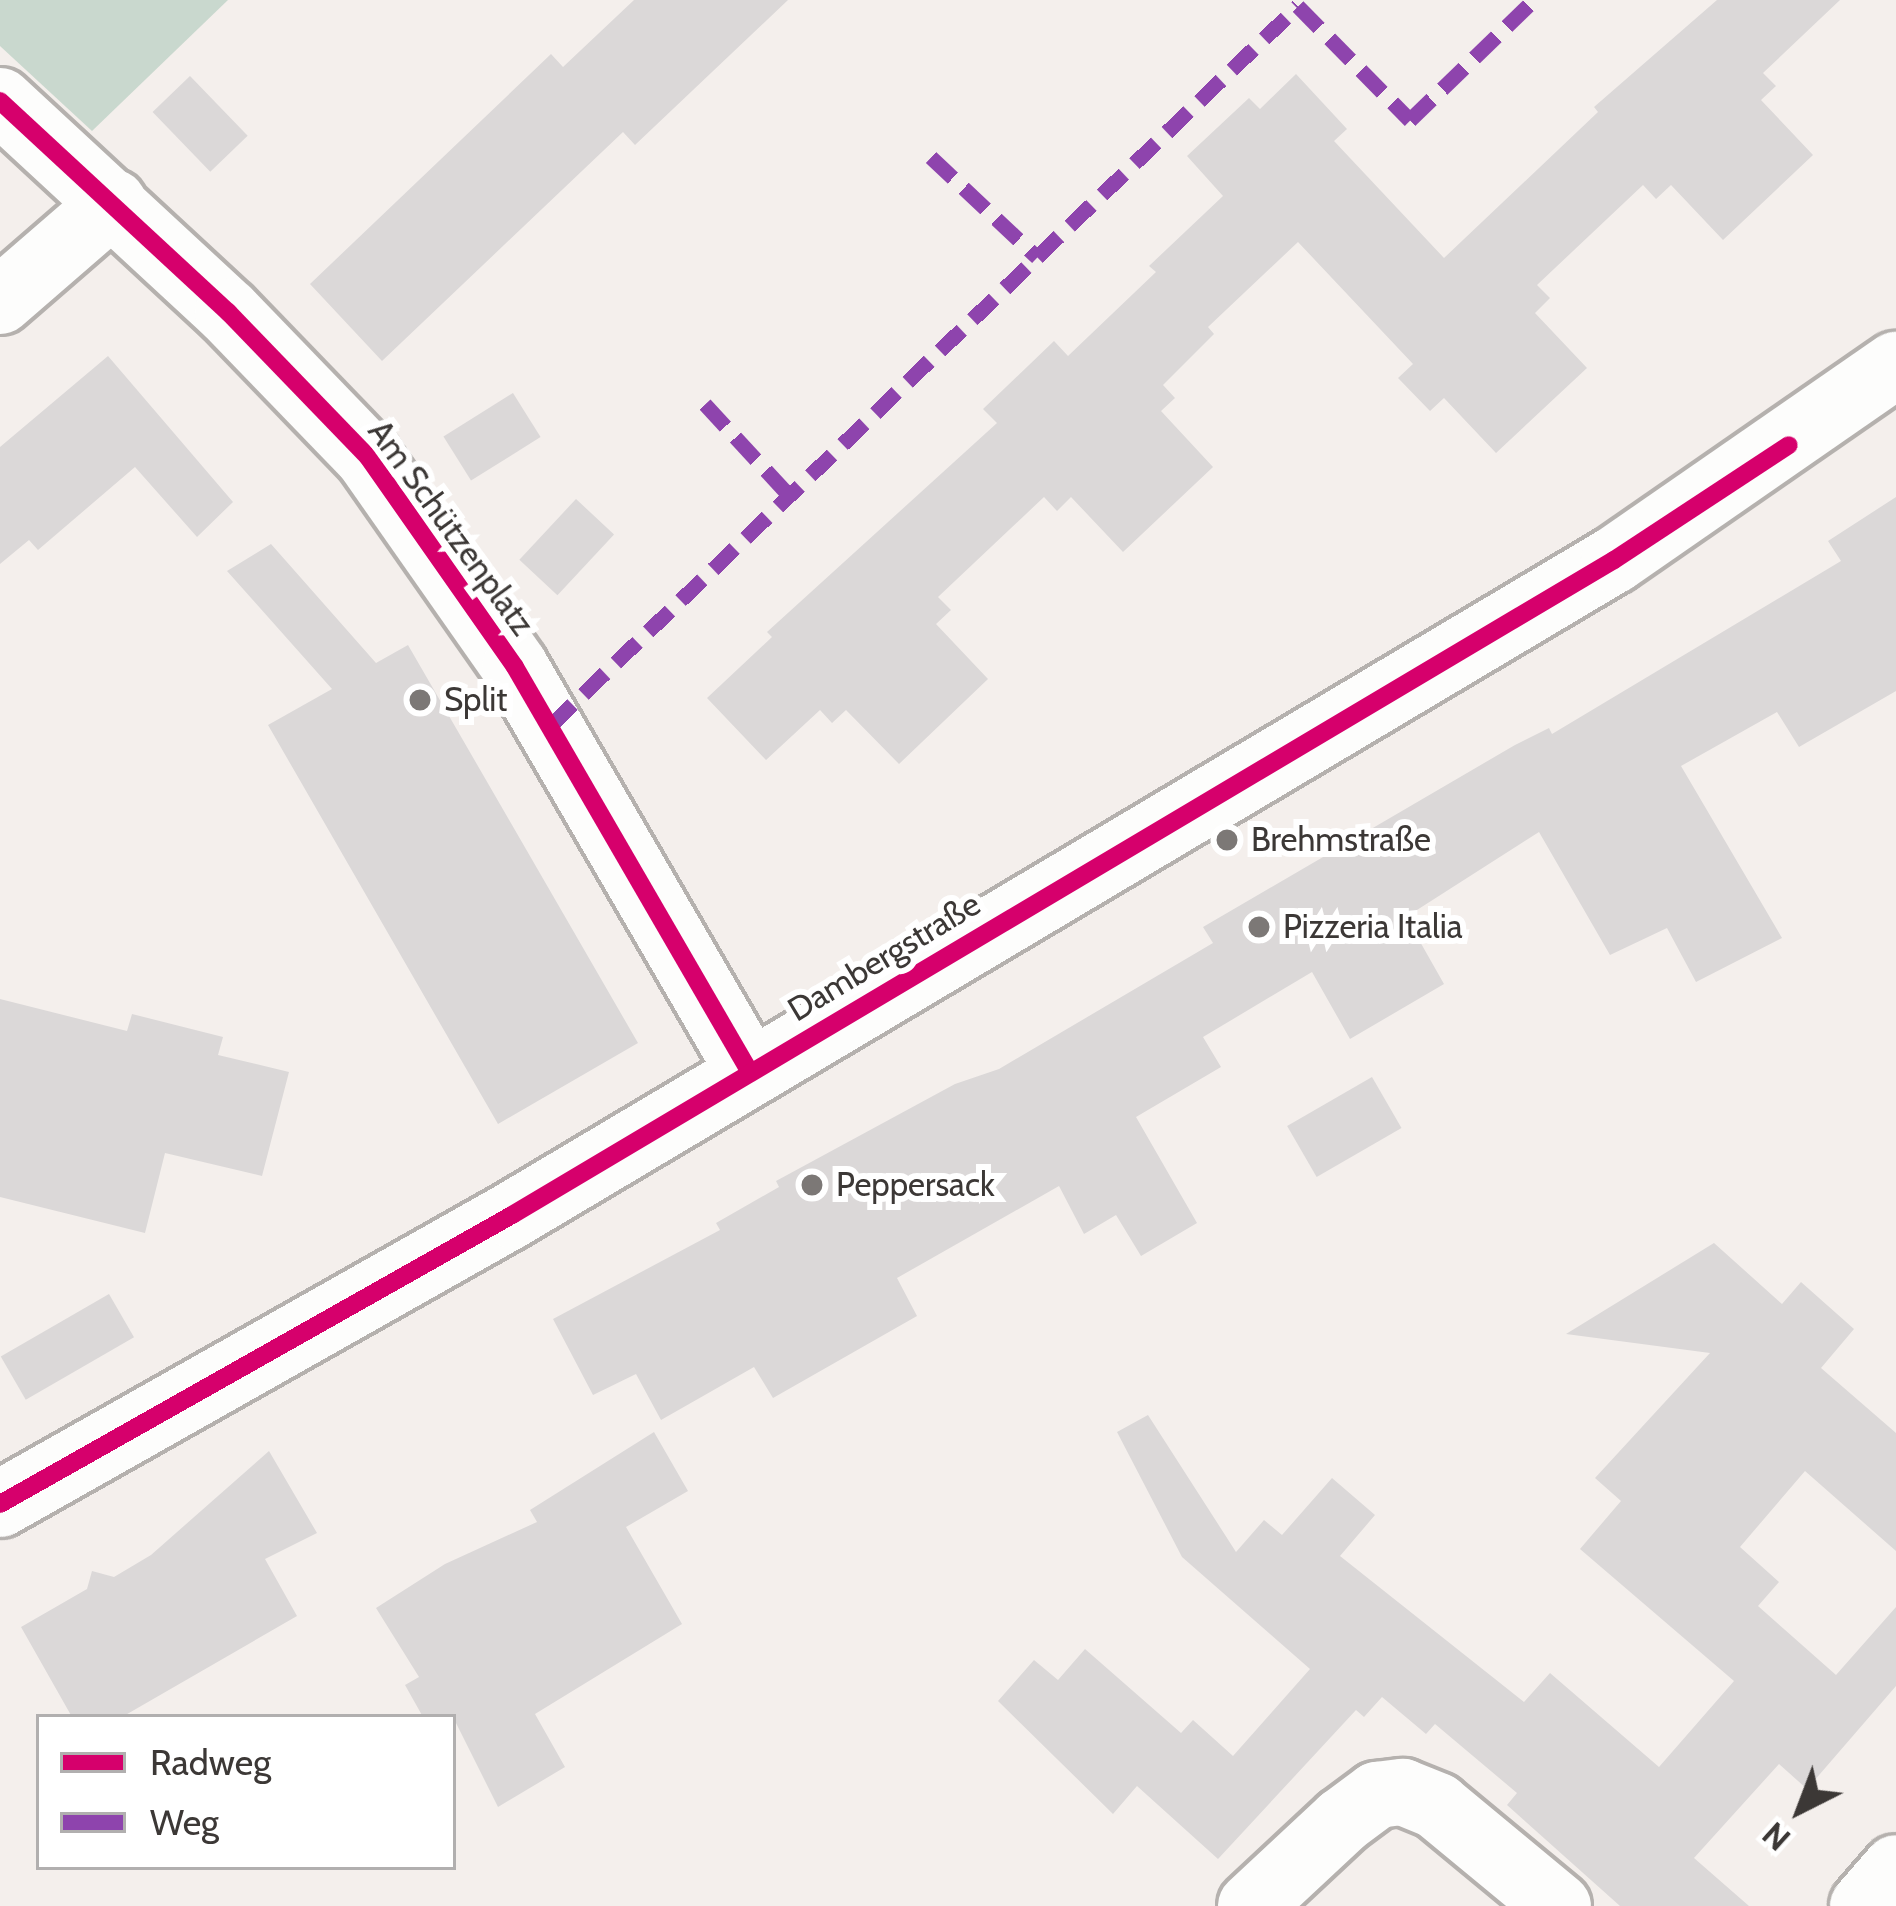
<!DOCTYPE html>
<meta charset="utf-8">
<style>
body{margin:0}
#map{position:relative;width:1896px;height:1906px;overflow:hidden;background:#f4efec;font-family:Cabin,sans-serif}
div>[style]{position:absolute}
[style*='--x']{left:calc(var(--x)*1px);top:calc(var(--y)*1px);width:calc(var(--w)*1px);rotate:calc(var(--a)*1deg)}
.green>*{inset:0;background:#c9d8ce}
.building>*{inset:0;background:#dbd8d8;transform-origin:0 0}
.roads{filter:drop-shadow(3px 0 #b5b1ae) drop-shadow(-3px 0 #b5b1ae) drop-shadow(0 3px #b5b1ae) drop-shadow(0 -3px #b5b1ae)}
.minor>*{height:66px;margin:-33px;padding:0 33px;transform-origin:33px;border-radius:33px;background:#fdfdfc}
.quiet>*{height:15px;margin-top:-7.5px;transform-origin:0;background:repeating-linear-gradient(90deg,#8e44ad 0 30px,transparent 0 45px)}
.cycleway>*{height:18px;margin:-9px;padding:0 9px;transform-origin:9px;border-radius:9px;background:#d6006c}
.dots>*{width:33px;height:33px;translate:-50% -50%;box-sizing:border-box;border:6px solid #fff;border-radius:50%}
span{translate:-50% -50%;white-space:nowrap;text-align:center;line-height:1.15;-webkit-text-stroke:12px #fff;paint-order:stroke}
.street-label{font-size:33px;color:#3c3836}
.poi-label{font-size:33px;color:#3c3836}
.left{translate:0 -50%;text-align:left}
.legend{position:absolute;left:36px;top:1714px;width:420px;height:156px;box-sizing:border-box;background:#fff;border:3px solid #b1afaf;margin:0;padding:15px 21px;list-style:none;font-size:36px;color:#3c3836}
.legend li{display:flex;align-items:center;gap:24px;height:60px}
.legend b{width:60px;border:3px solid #b1afaf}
.north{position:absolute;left:1740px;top:1750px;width:120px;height:120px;-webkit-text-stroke:9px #fff;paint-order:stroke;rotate:222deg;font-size:33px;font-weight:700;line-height:48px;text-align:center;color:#3c3836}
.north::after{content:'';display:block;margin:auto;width:42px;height:54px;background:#3c3836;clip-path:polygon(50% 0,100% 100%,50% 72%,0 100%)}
</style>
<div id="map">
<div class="green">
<div style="clip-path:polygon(0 0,228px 0,92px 131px,0 46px)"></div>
</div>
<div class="building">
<div style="clip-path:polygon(634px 0,788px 0,635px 145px,623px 132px,382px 361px,310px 284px,551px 54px,563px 67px)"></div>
<div style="clip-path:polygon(1717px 0,1840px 0,1763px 73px,1776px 86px,1761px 100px,1813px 155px,1723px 240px,1671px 185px,1656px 199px,1643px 185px,1537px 285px,1550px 298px,1535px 313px,1587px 368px,1496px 453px,1444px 398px,1430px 411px,1398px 378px,1413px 364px,1298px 242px,1208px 327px,1214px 334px,1163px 385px,1175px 398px,1161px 411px,1213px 467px,1123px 552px,1071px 497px,1057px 511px,1044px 497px,938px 597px,951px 610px,936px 624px,988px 679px,899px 764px,846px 710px,832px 723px,820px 710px,766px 760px,707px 698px,772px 637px,767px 632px,997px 423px,983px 409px,1054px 341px,1068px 356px,1156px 272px,1149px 266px,1223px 196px,1187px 156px,1249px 98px,1260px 109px,1296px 74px,1347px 129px,1334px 141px,1444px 258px,1598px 112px,1594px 107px)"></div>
<div style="left:190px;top:76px;width:83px;height:52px;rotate:46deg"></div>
<div style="clip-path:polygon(108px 356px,233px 502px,197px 537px,135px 467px,38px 550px,29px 540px,0 564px,0 447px)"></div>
<div style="left:513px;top:393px;width:52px;height:82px;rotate:58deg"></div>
<div style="clip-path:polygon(1896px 497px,1896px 691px,1799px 747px,1777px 712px,1681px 766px,1782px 938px,1696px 982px,1667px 928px,1610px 955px,1539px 832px,1406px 917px,1444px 984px,1350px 1039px,1312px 972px,1203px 1037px,1221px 1067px,1136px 1117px,1197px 1223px,1141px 1256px,1116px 1215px,1084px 1234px,1059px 1186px,897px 1278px,917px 1316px,773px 1398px,754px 1367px,661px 1420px,636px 1374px,593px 1395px,553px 1319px,720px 1230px,716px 1223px,779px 1187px,776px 1181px,955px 1084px,999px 1069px,1213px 943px,1203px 927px,1515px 745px,1549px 728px,1552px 734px,1841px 561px,1828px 541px)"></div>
<div style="left:576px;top:499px;width:52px;height:83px;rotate:43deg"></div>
<div style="clip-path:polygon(271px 544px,376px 663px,408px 645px,638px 1043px,498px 1124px,268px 725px,332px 689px,227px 571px)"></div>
<div style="clip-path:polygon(0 999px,127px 1031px,132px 1014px,223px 1037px,218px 1055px,289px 1072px,262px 1176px,165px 1153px,145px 1233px,0 1197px)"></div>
<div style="left:1372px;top:1077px;width:59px;height:98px;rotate:60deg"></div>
<div style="clip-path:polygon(1714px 1243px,1782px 1304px,1801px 1282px,1854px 1329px,1821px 1368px,1896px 1433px,1896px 1551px,1805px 1471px,1740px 1547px,1779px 1582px,1758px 1606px,1836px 1675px,1896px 1607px,1896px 1686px,1807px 1789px,1779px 1764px,1694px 1858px,1749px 1906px,1620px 1906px,1507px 1805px,1517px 1793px,1435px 1724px,1426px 1734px,1382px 1697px,1364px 1717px,1356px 1710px,1218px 1859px,1137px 1786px,1113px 1814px,998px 1701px,1034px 1660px,1058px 1680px,1085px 1649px,1181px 1733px,1193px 1720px,1233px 1756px,1310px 1669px,1182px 1557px,1117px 1432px,1148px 1415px,1236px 1552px,1264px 1520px,1282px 1535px,1332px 1478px,1375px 1515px,1340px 1556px,1524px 1702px,1550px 1673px,1659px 1767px,1734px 1681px,1580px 1549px,1621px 1501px,1595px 1478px,1710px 1353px,1566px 1334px)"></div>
<div style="left:109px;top:1294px;width:50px;height:125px;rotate:60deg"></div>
<div style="clip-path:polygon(654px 1432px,688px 1491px,626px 1527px,682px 1624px,535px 1714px,565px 1767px,498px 1807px,453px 1717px,423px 1717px,405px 1685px,419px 1677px,376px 1608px,445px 1564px,537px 1522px,530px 1510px)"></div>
<div style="clip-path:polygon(269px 1451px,317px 1533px,265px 1559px,297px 1616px,122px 1717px,72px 1717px,21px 1627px,87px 1589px,92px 1571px,114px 1577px,151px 1555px)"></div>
</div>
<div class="roads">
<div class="minor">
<div style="--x:0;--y:101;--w:311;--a:42.8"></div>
<div style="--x:228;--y:312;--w:202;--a:46"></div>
<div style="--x:368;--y:457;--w:256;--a:55"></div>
<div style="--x:515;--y:667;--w:467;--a:59.9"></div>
<div style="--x:0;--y:301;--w:150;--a:-40.9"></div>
<div style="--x:0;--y:1504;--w:588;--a:-29.44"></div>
<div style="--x:512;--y:1215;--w:1282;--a:-30.73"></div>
<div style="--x:1614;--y:560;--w:343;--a:-34.7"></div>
<div style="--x:1251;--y:1906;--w:125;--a:-43"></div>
<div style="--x:1342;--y:1821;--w:44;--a:-36.6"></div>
<div style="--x:1377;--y:1795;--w:26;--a:-7"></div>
<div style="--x:1403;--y:1792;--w:37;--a:22"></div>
<div style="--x:1437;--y:1806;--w:157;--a:39.6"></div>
<div style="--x:1863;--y:1906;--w:50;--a:-49"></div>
</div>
</div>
<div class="quiet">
<div style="--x:931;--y:157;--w:146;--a:43.3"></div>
<div style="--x:705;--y:404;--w:125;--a:47.3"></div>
<div style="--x:551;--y:725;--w:1037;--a:-43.91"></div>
<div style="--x:1298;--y:6;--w:160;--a:45.5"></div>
<div style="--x:1410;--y:120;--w:173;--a:-44.1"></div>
</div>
<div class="cycleway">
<div style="--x:0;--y:101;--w:311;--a:42.8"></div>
<div style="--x:228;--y:312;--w:202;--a:46"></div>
<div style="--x:368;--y:457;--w:256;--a:55"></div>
<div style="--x:515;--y:667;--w:467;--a:59.9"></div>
<div style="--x:0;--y:1504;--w:588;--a:-29.44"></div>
<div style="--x:512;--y:1215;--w:1282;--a:-30.73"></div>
<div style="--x:1614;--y:560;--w:209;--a:-33.3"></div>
</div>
<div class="dots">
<div style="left:420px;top:700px;background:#7c7876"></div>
<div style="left:1227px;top:840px;background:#7c7876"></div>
<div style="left:1259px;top:927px;background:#7c7876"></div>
<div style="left:812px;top:1185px;background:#7c7876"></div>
</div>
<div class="street-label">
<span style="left:451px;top:528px;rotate:54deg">Am Schützenplatz</span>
<span style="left:884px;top:957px;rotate:-31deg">Dambergstraße</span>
</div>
<div class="poi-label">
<span class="left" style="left:444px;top:700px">Split</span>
<span class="left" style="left:1251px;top:840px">Brehmstraße</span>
<span class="left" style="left:1283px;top:927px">Pizzeria Italia</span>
<span class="left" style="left:836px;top:1185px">Peppersack</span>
</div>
<ul class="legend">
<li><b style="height:15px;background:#d6006c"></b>Radweg</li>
<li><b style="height:15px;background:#8e44ad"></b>Weg</li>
</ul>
<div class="north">N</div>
</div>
